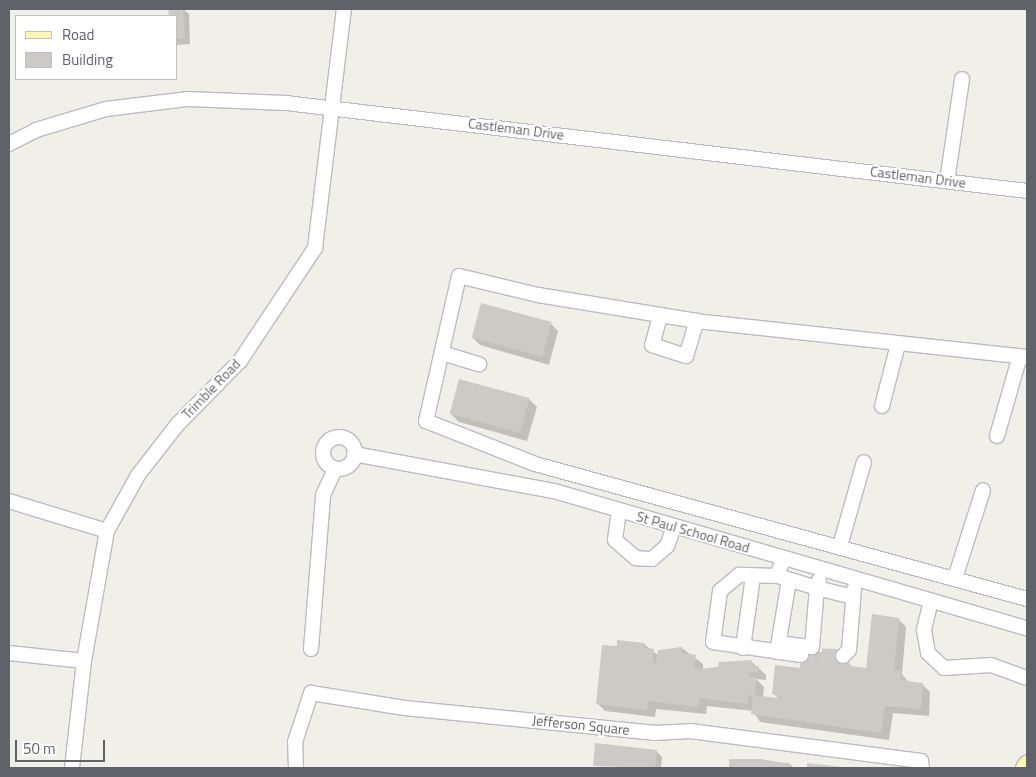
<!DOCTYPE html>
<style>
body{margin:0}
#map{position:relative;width:1036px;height:777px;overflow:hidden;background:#f1f0e8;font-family:"Titillium Web",sans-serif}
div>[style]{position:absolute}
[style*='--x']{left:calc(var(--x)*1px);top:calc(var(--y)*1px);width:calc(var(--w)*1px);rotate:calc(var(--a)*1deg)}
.shadow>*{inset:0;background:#0003}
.building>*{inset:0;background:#cccac5;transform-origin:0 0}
.minor-tunnel>*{height:14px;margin-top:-7px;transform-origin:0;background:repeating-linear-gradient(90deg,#ccccc8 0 14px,transparent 0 21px)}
.roads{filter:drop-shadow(1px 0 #babcc1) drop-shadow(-1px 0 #babcc1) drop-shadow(0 1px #babcc1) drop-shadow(0 -1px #babcc1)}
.minor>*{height:14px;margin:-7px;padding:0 7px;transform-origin:7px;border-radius:7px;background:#fff}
.minor>.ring{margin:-7px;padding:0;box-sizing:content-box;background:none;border:14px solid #fff;border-radius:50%}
.major>*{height:18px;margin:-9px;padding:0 9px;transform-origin:9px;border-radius:9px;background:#fef8b0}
span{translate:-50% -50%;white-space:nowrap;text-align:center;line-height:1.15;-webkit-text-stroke:4px #fff;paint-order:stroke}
.street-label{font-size:14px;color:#5f6268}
.frame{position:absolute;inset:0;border:10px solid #5f6268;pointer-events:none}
.legend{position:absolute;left:15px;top:15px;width:162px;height:65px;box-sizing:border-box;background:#fff;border:1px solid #bfc0c3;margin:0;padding:6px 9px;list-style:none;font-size:15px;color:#5f6268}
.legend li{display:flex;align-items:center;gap:10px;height:25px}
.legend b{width:25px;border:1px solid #bfc0c3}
.scale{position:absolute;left:15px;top:740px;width:90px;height:22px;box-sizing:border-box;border:2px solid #5f6268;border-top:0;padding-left:6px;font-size:15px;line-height:18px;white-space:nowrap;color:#5f6268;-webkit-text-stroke:4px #fff;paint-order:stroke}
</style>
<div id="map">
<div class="shadow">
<div style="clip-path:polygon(170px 9px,183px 9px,189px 14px,190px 44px,176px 45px,176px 16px,170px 16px)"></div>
<div style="clip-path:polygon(550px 323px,558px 331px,549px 365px,480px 345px,472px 337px)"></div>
<div style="clip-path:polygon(529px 399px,537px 407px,527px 441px,459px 422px,451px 414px)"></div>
<div style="clip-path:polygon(898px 619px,906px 627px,902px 674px,908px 682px,922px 684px,930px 692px,929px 716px,893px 713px,889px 740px,760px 722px,753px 711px,707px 706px,706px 714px,656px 709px,655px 717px,605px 711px,597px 703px,618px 647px,644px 644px,658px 655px,682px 648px,703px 664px,703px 669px,752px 662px,766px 675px,766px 680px,756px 679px,764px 687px,763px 697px,779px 699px,773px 693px,801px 669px,845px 658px,853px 668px,867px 669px)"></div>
<div style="clip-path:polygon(656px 751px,662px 757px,661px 768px,594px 765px)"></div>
<div style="clip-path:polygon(730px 760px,789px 763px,794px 768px,730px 768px)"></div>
</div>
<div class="building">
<div style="clip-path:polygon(168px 9px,183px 9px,185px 39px,176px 39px,176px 16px,169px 16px)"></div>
<div style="left:481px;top:303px;width:73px;height:36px;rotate:15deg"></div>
<div style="left:459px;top:379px;width:73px;height:36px;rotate:15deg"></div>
<div style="clip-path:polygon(872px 614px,899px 618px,894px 670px,901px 671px,900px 680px,923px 683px,921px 709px,885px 706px,881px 733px,751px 714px,753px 695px,749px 695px,747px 704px,699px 698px,698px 707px,648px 701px,647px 710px,596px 704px,602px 645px,617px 646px,617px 640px,645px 643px,644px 648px,654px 649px,653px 662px,656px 663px,658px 650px,682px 647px,681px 653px,696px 655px,694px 668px,703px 669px,718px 668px,719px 662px,752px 660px,752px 665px,759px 666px,758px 673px,750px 672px,749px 677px,756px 677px,755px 695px,786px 699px,772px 694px,775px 665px,800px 668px,801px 650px,832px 653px,837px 649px,851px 666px,866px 668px)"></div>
<div style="clip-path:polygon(595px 743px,657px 750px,655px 768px,593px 766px)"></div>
<div style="clip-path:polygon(729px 759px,761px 759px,790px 764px,790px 768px,729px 768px)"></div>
<div style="clip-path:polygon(807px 763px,842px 767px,842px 768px,807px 768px)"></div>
</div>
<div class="minor-tunnel">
<div style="--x:801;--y:655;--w:42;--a:1.4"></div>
</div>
<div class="roads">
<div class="minor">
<div style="--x:9;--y:144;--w:30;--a:-27"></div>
<div style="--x:36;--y:130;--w:73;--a:-16.7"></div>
<div style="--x:106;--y:109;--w:83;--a:-7"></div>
<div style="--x:188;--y:99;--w:98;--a:2.3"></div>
<div style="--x:286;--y:103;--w:746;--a:6.77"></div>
<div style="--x:947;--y:181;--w:103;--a:-81.6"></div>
<div style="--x:660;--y:316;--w:30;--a:105"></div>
<div style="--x:652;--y:345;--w:36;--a:18"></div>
<div style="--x:686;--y:356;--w:37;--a:-73"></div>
<div style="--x:442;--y:353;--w:39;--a:17"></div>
<div style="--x:1027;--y:357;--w:332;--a:-173.8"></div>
<div style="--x:697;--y:321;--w:161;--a:-170.7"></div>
<div style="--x:538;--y:295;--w:81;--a:-166.5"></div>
<div style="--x:459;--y:276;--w:149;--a:102.8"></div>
<div style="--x:426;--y:421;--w:117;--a:21.5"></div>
<div style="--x:535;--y:464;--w:510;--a:15.34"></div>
<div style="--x:882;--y:406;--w:64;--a:-75.5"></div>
<div style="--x:997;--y:436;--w:83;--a:-74"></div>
<div class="ring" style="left:323px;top:437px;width:18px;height:18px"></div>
<div style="--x:354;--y:454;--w:203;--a:10.5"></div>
<div style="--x:554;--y:491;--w:492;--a:16.2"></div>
<div style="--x:9;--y:501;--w:102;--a:17"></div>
<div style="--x:619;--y:511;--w:29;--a:98"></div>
<div style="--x:615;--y:540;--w:28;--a:41"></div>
<div style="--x:636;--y:558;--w:16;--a:4"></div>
<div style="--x:652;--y:559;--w:20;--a:-41"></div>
<div style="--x:667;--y:546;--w:20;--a:-70"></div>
<div style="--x:840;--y:546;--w:87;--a:-74.1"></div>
<div style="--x:784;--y:559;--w:19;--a:115"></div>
<div style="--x:776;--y:576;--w:37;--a:-178"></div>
<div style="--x:739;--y:575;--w:25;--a:140"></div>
<div style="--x:720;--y:591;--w:51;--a:97.8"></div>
<div style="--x:713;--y:642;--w:89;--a:8.4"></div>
<div style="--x:781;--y:577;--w:38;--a:17"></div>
<div style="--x:817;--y:588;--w:8;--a:-76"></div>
<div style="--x:955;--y:578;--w:92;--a:-72.3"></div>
<div style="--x:931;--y:601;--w:30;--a:104"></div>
<div style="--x:924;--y:630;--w:23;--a:80"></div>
<div style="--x:928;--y:653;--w:22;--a:43"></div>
<div style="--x:944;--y:668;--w:47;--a:-3.7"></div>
<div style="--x:991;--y:665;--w:38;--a:20"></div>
<div style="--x:786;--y:644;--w:26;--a:7"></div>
<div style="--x:812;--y:647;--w:59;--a:-85.2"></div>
<div style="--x:817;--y:588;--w:37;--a:14"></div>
<div style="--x:743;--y:648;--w:73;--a:-82.1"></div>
<div style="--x:311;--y:649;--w:154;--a:-85.5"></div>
<div style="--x:323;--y:495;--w:29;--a:-65"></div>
<div style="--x:777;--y:652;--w:73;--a:-80.5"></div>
<div style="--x:9;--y:653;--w:75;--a:6.1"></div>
<div style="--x:843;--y:656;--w:8;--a:-45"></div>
<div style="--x:849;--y:650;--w:61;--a:-85.3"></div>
<div style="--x:72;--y:768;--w:108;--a:-83.6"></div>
<div style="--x:84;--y:661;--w:132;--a:-80"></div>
<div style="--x:107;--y:531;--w:64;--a:-61"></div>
<div style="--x:138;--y:475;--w:63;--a:-52"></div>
<div style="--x:177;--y:425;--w:90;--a:-45.5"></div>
<div style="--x:240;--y:361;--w:136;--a:-56.4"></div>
<div style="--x:315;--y:248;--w:241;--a:-83.1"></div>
<div style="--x:296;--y:768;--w:26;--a:-92"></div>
<div style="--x:295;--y:742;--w:52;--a:-71.9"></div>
<div style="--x:311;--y:693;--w:95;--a:9.1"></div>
<div style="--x:405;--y:708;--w:250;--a:5.7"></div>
<div style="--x:654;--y:733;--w:36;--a:-3"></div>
<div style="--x:690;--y:731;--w:233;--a:7.4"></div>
<div style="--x:921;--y:761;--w:7;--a:82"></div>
</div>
<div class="major">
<div style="--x:1025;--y:768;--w:4;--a:-56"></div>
</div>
</div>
<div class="street-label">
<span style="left:516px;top:129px;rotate:7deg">Castleman Drive</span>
<span style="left:918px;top:177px;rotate:7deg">Castleman Drive</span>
<span style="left:211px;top:389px;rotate:-46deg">Trimble Road</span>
<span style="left:693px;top:532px;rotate:16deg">St Paul School Road</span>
<span style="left:581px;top:725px;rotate:6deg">Jefferson Square</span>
</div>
<div class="frame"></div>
<ul class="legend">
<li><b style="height:6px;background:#fef8b0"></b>Road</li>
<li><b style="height:14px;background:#cccac5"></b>Building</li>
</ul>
<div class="scale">50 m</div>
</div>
